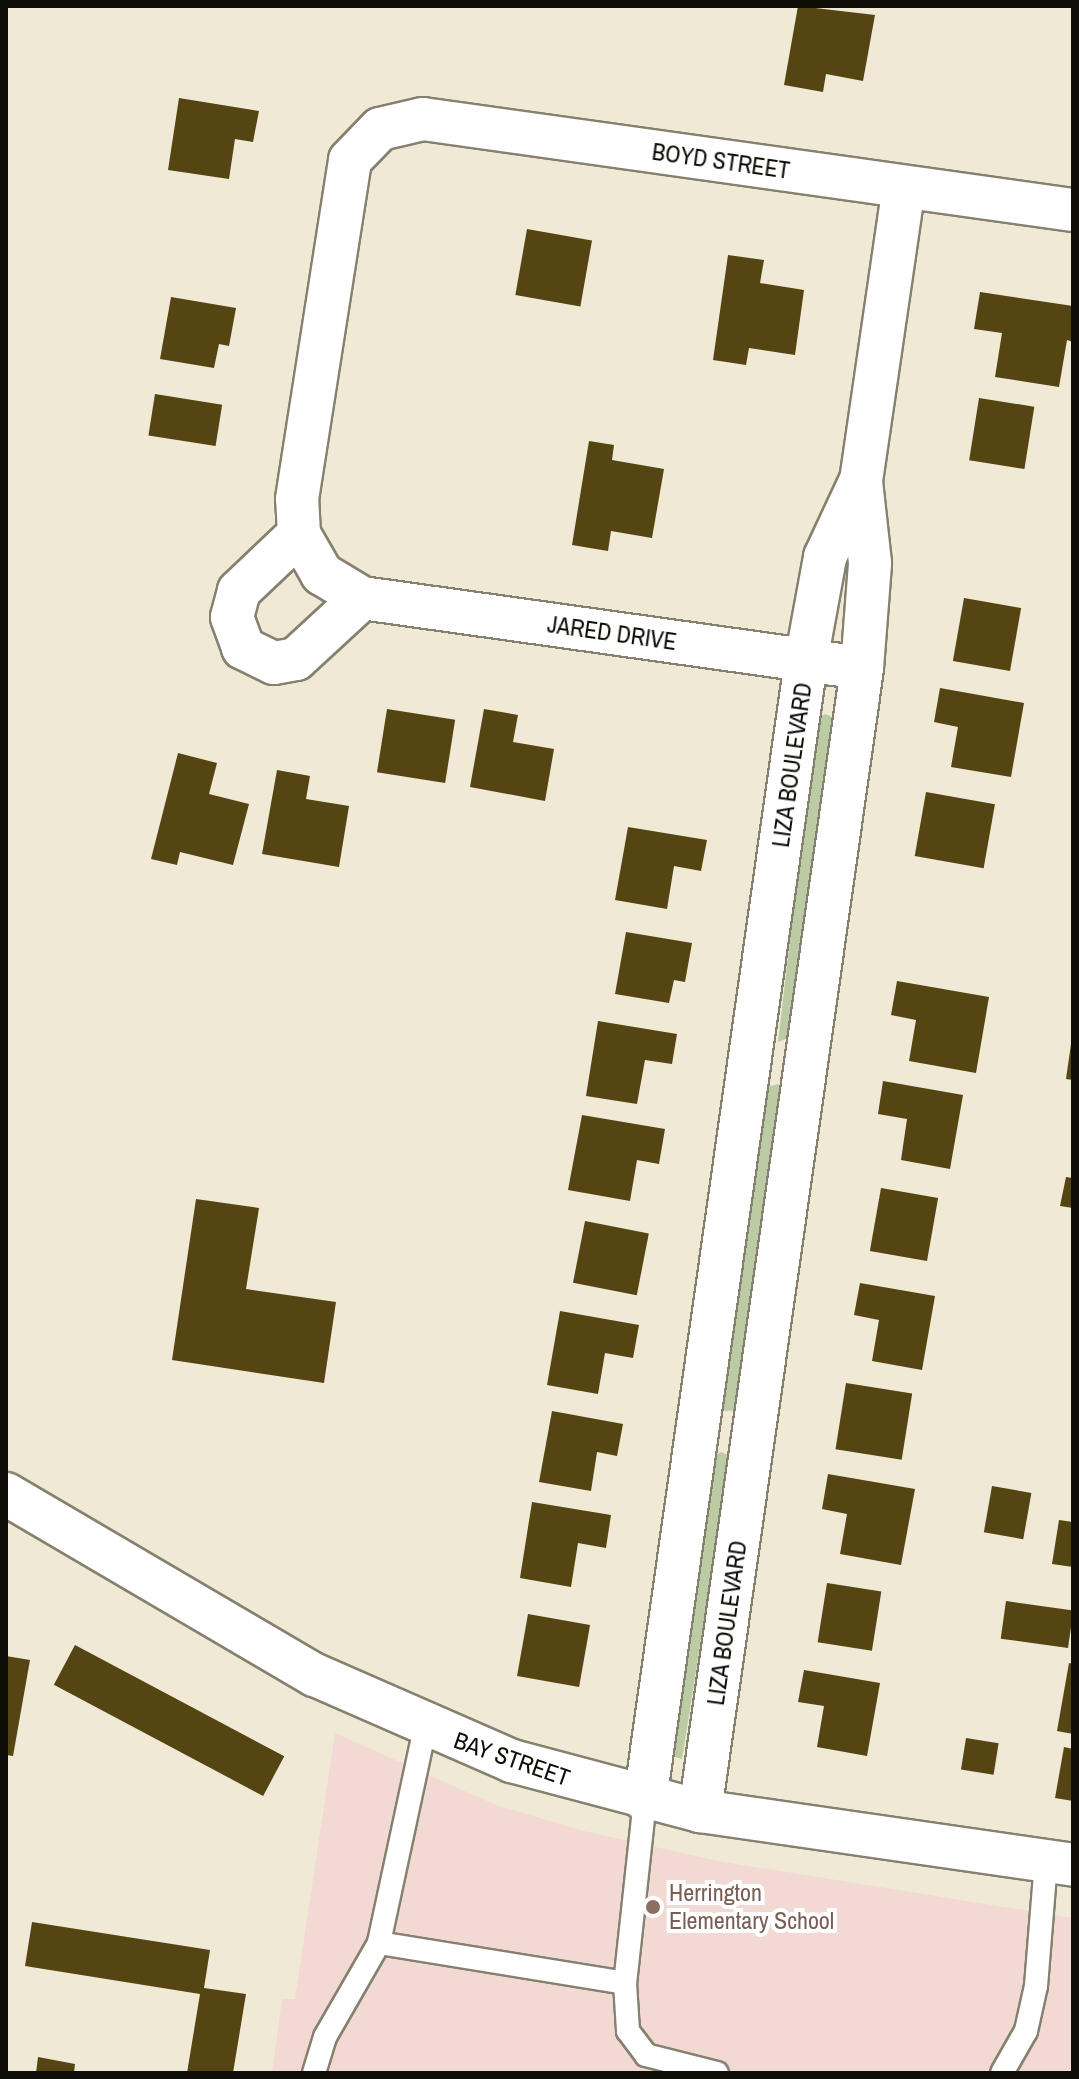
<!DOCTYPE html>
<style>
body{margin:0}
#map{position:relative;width:1079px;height:2079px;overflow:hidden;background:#f0e9d6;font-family:"Archivo Narrow",sans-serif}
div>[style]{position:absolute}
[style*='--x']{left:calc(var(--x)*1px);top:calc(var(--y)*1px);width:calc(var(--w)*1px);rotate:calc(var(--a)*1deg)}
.education>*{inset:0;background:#f3d9d4}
.green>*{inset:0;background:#bbcca4}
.building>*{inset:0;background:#544512;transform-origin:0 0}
.roads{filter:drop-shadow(2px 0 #86806f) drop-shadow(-2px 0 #86806f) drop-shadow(0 2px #86806f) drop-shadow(0 -2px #86806f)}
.lane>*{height:22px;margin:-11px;padding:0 11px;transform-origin:11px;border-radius:11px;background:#fff}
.street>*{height:42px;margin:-21px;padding:0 21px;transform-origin:21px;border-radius:21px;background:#fff}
.dots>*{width:22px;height:22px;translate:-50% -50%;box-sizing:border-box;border:4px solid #fff;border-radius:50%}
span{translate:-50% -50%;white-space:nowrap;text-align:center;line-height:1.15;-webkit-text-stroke:8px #fff;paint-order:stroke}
.street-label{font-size:24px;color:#0f0d07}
.education-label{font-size:24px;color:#785e54}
.left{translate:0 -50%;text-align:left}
.frame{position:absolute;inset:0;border:8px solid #0f0d07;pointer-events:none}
</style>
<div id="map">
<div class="education">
<div style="clip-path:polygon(335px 1733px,496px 1805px,584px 1831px,718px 1861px,1073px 1918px,1073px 2073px,272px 2073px,282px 1999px,295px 1999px)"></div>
</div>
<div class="green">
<div style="clip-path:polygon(825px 714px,835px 718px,791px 1037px,778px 1042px,816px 719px)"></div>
<div style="clip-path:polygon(778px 1084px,784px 1092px,736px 1410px,725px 1411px,719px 1403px,764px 1088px)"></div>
<div style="clip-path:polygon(721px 1452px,730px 1456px,682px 1759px,672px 1756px,712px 1457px)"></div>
</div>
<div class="building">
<div style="clip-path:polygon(798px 6px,875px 15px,863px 81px,826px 74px,823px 92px,784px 85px)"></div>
<div style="clip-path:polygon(179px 98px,259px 111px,253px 142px,235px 139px,229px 179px,168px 170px)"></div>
<div style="left:527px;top:229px;width:66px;height:67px;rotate:10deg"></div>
<div style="clip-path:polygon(728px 255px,764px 260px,760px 283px,804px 290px,795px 355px,749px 348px,746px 365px,713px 360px)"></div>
<div style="clip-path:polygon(980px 292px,1073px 306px,1073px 342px,1067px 340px,1059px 387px,995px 377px,1002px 333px,974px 329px)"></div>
<div style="clip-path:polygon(171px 297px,236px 308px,229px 346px,219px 344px,214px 368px,160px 359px)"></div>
<div style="left:155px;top:394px;width:68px;height:42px;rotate:9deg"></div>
<div style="left:979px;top:398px;width:56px;height:63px;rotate:9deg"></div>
<div style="clip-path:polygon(589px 441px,614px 445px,612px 460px,664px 469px,652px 538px,611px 531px,608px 551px,572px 545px)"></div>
<div style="left:964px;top:598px;width:58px;height:64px;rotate:10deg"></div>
<div style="clip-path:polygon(940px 688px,1024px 703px,1011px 777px,951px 767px,958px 727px,934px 722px)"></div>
<div style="left:387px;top:709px;width:69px;height:64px;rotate:9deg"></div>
<div style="clip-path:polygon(484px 709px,518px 715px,513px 742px,554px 749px,545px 801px,470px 787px)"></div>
<div style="clip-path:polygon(178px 753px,217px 763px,209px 794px,249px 804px,233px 865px,180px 852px,177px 865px,151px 859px)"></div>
<div style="clip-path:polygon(277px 770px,310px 776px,306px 799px,349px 806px,339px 867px,262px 854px)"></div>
<div style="left:926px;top:792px;width:70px;height:65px;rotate:10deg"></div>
<div style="clip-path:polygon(628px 827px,707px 840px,701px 871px,674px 866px,667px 909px,615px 900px)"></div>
<div style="clip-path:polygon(626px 932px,692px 943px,685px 982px,674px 980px,669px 1003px,615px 994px)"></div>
<div style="clip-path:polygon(897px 981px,989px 997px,976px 1073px,909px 1061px,916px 1020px,891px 1015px)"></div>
<div style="clip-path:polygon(598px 1021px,677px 1034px,672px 1064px,645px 1060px,637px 1104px,586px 1096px)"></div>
<div style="clip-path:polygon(1071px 1044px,1073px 1044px,1073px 1080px,1066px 1079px)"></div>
<div style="clip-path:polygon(883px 1081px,963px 1095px,950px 1169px,901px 1160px,907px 1119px,878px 1114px)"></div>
<div style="clip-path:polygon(582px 1115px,665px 1129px,659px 1164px,637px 1160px,630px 1201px,568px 1190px)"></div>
<div style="clip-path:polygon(1066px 1177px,1073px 1178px,1073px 1208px,1060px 1206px)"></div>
<div style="left:881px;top:1188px;width:58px;height:64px;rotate:10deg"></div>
<div style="clip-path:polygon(196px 1199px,259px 1208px,246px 1289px,336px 1302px,324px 1383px,172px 1360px)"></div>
<div style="left:585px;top:1221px;width:65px;height:63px;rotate:11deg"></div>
<div style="clip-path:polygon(860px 1283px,935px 1296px,922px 1370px,872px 1361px,879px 1320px,854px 1315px)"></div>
<div style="clip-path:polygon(560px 1311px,639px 1325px,633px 1358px,605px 1353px,598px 1394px,547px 1385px)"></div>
<div style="left:846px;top:1383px;width:67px;height:67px;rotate:9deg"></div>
<div style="clip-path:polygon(552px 1411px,623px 1424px,617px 1456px,597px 1452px,591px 1491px,539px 1482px)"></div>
<div style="clip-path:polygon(828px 1474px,915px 1489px,901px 1565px,840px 1554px,847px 1514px,822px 1509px)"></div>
<div style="left:992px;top:1486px;width:40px;height:47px;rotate:10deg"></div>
<div style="clip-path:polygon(532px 1502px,611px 1515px,606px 1548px,578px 1543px,571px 1587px,520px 1578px)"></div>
<div style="clip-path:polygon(1059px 1520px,1073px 1522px,1073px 1567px,1052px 1564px)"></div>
<div style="left:827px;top:1583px;width:55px;height:60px;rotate:9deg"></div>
<div style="left:1006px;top:1601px;width:68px;height:38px;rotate:8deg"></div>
<div style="left:528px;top:1614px;width:63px;height:63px;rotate:10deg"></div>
<div style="left:75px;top:1645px;width:237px;height:45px;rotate:28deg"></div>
<div style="clip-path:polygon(6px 1656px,30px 1660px,13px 1756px,6px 1755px)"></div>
<div style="clip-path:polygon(1069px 1663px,1073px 1664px,1073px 1734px,1057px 1731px)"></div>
<div style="clip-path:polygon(804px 1670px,880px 1683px,867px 1756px,817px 1747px,824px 1706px,798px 1702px)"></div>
<div style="left:966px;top:1738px;width:33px;height:32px;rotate:9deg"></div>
<div style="clip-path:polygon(1064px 1747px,1073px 1749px,1073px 1801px,1055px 1798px)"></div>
<div style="clip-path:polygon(32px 1922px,210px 1950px,204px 1988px,246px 1994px,233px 2073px,187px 2073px,200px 1994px,25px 1966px)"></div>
<div style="clip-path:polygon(38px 2057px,75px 2064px,74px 2073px,36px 2073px)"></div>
</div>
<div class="roads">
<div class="lane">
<div style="--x:425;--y:1728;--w:220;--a:102.1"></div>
<div style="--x:379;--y:1943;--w:249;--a:9.2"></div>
<div style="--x:645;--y:1800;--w:184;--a:96.2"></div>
<div style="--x:625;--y:1983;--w:48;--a:86.4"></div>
<div style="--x:628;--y:2031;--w:30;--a:53"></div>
<div style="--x:646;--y:2055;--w:73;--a:14.2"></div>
<div style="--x:314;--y:2073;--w:38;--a:-73"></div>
<div style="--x:325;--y:2037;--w:108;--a:-60.1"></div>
<div style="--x:1002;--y:2073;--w:48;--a:-60.3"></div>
<div style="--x:1026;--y:2031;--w:46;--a:-77.5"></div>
<div style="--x:1036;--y:1986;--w:125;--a:-85.4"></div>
</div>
<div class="street">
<div style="--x:299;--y:534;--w:83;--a:136.5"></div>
<div style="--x:239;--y:591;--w:27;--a:105"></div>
<div style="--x:232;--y:617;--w:33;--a:70"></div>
<div style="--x:243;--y:648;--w:34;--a:26"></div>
<div style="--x:274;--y:663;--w:22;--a:-10"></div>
<div style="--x:296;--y:659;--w:90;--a:-42.7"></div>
<div style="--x:862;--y:668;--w:505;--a:-172.03"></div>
<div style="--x:362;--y:598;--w:47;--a:-149"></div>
<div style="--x:322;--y:574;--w:46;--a:-119.9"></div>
<div style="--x:299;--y:534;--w:35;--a:-93"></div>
<div style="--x:297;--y:499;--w:343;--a:-81.1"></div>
<div style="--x:350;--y:160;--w:43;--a:-45.9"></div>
<div style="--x:380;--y:129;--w:44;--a:-13.1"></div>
<div style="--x:423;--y:119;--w:656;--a:7.97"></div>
<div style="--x:6;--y:1494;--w:358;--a:30.4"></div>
<div style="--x:315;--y:1675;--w:215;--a:23.6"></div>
<div style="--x:512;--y:1761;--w:195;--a:14.9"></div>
<div style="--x:700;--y:1811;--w:377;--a:8.2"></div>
<div style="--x:645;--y:1800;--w:1150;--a:-81.95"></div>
<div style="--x:806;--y:661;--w:106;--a:-79.6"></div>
<div style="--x:825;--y:557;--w:83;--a:-65"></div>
<div style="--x:700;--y:1811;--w:1154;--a:-81.93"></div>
<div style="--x:862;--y:668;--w:105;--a:-85.6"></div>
<div style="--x:870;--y:563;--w:82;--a:-96.3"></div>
<div style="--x:861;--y:481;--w:297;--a:-81.7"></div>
</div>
</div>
<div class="dots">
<div style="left:653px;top:1907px;background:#8d6e63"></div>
</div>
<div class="street-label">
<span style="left:721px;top:161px;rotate:8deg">BOYD STREET</span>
<span style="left:612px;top:633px;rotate:8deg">JARED DRIVE</span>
<span style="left:792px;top:765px;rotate:-82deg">LIZA BOULEVARD</span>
<span style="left:727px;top:1623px;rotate:-82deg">LIZA BOULEVARD</span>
<span style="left:512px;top:1759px;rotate:19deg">BAY STREET</span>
</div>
<div class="education-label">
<span class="left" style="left:669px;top:1907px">Herrington<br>Elementary School</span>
</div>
<div class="frame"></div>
</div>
